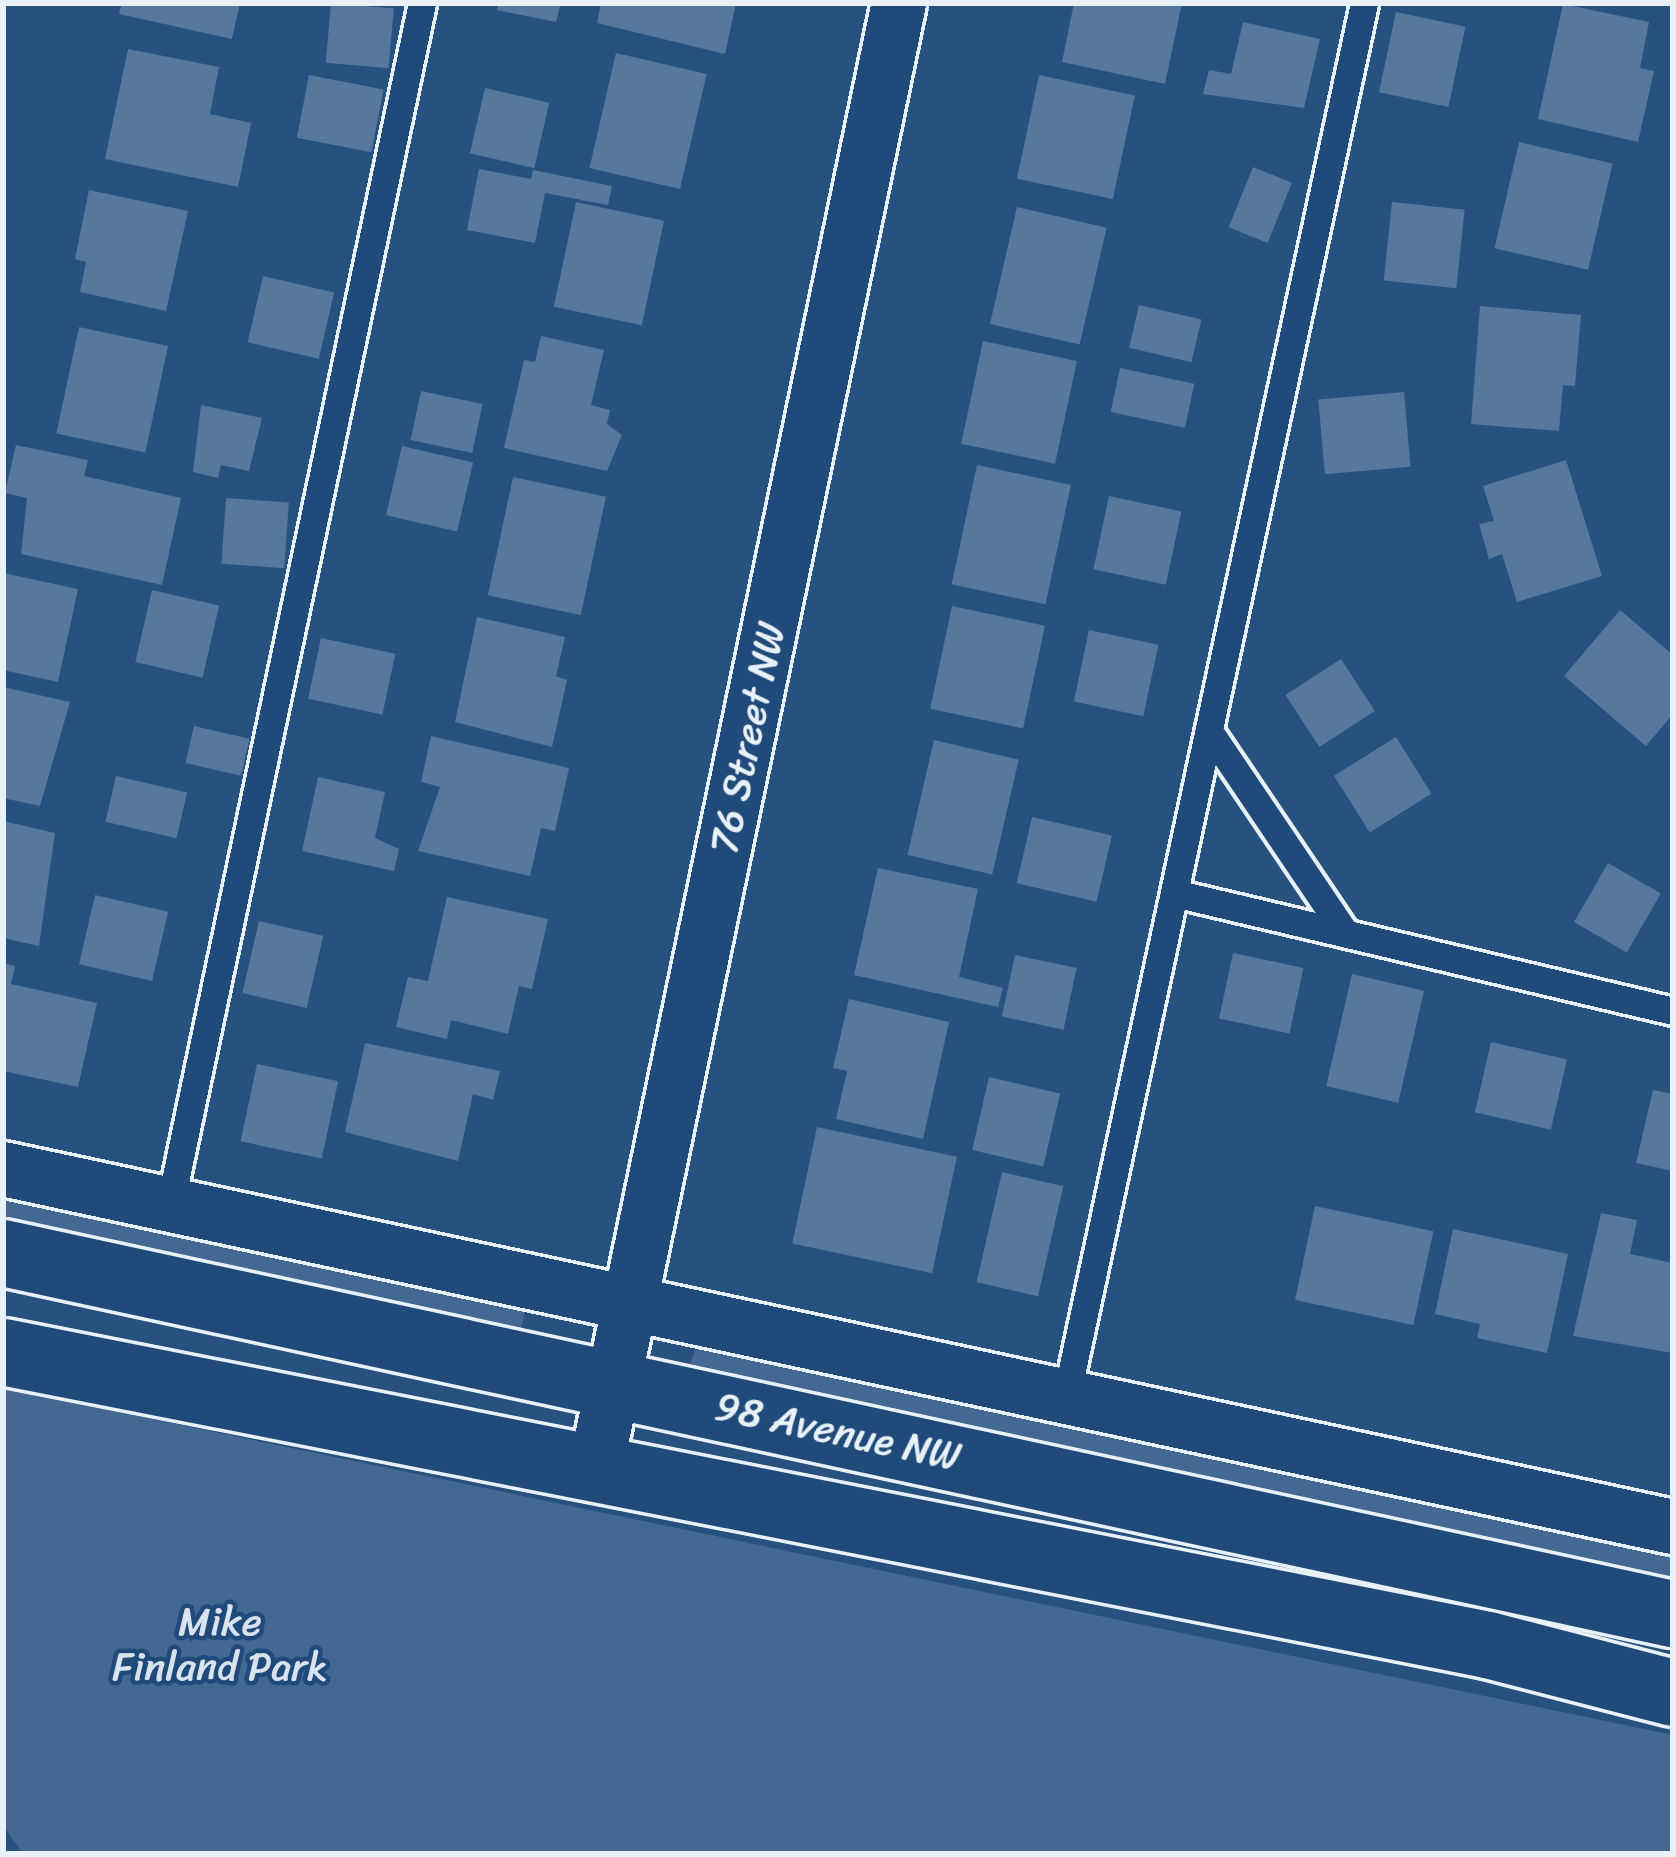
<!DOCTYPE html>
<style>
body{margin:0}
#map{position:relative;width:1676px;height:1857px;overflow:hidden;background:#27517f;font-family:Sriracha,sans-serif}
div>[style]{position:absolute}
[style*='--x']{left:calc(var(--x)*1px);top:calc(var(--y)*1px);width:calc(var(--w)*1px);rotate:calc(var(--a)*1deg)}
.green>*{inset:0;background:#436891;transform-origin:0 0}
.building>*{inset:0;background:#57789d;transform-origin:0 0}
.roads{filter:drop-shadow(3px 0 #e8f1f8) drop-shadow(-3px 0 #e8f1f8) drop-shadow(0 3px #e8f1f8) drop-shadow(0 -3px #e8f1f8)}
.lane>*{height:27px;margin:-13.5px;padding:0 13.5px;transform-origin:13.5px;border-radius:13.5px;background:#1f4a7a}
.street>*{height:54px;margin:-27px;padding:0 27px;transform-origin:27px;border-radius:27px;background:#1f4a7a}
.secondary>*{height:66px;margin:-33px;padding:0 33px;transform-origin:33px;border-radius:33px;background:#1f4a7a}
span{translate:-50% -50%;white-space:nowrap;text-align:center;line-height:1.15;-webkit-text-stroke:9px #1f4a7a;paint-order:stroke}
.street-label{font-size:39px;color:#e8f1f8}
.park-label{font-size:39px;color:#d8e3ee}
.frame{position:absolute;inset:0;border:6px solid #e8f1f8;pointer-events:none}
</style>
<div id="map">
<div class="green">
<div style="left:3px;top:1198px;width:534px;height:20px;rotate:12deg"></div>
<div style="clip-path:polygon(706px 1348px,1673px 1556px,1673px 1577px,690px 1364px,695px 1350px)"></div>
<div style="clip-path:polygon(3px 1388px,1673px 1735px,1673px 1854px,23px 1854px,3px 1825px)"></div>
</div>
<div class="building">
<div style="clip-path:polygon(122px 3px,240px 3px,232px 39px,119px 14px)"></div>
<div style="left:331px;top:3px;width:63px;height:60px;rotate:5deg"></div>
<div style="clip-path:polygon(498px 3px,561px 3px,556px 22px,497px 10px)"></div>
<div style="clip-path:polygon(601px 3px,736px 3px,725px 54px,597px 23px)"></div>
<div style="clip-path:polygon(1074px 3px,1182px 3px,1165px 84px,1062px 62px)"></div>
<div style="clip-path:polygon(1563px 4px,1649px 22px,1640px 68px,1654px 71px,1638px 142px,1538px 119px)"></div>
<div style="left:1396px;top:12px;width:71px;height:82px;rotate:12deg"></div>
<div style="clip-path:polygon(1243px 22px,1320px 39px,1304px 108px,1203px 94px,1209px 70px,1231px 74px)"></div>
<div style="clip-path:polygon(128px 49px,219px 67px,210px 114px,251px 123px,238px 187px,105px 159px)"></div>
<div style="left:616px;top:53px;width:93px;height:118px;rotate:13deg"></div>
<div style="left:309px;top:75px;width:76px;height:64px;rotate:11deg"></div>
<div style="left:1039px;top:75px;width:98px;height:106px;rotate:12deg"></div>
<div style="left:485px;top:88px;width:66px;height:67px;rotate:13deg"></div>
<div style="left:1519px;top:142px;width:96px;height:109px;rotate:13deg"></div>
<div style="left:1253px;top:167px;width:42px;height:65px;rotate:22deg"></div>
<div style="clip-path:polygon(479px 169px,531px 179px,533px 170px,612px 186px,608px 205px,545px 193px,535px 243px,467px 230px)"></div>
<div style="clip-path:polygon(89px 190px,188px 211px,166px 311px,80px 292px,86px 262px,75px 259px)"></div>
<div style="left:576px;top:202px;width:90px;height:107px;rotate:12deg"></div>
<div style="left:1392px;top:202px;width:73px;height:79px;rotate:6deg"></div>
<div style="left:1017px;top:207px;width:92px;height:120px;rotate:13deg"></div>
<div style="left:263px;top:276px;width:73px;height:68px;rotate:13deg"></div>
<div style="left:1139px;top:305px;width:64px;height:44px;rotate:13deg"></div>
<div style="clip-path:polygon(1480px 306px,1581px 315px,1575px 386px,1563px 385px,1559px 431px,1471px 424px)"></div>
<div style="left:79px;top:327px;width:91px;height:109px;rotate:12deg"></div>
<div style="clip-path:polygon(541px 336px,604px 350px,591px 405px,610px 410px,607px 424px,622px 435px,607px 471px,504px 448px,524px 360px,535px 362px)"></div>
<div style="left:983px;top:341px;width:96px;height:105px;rotate:12deg"></div>
<div style="left:1120px;top:368px;width:76px;height:45px;rotate:12deg"></div>
<div style="left:421px;top:391px;width:63px;height:50px;rotate:12deg"></div>
<div style="left:1404px;top:392px;width:75px;height:86px;rotate:85deg"></div>
<div style="clip-path:polygon(201px 405px,262px 418px,249px 471px,221px 465px,218px 478px,193px 472px)"></div>
<div style="clip-path:polygon(16px 445px,88px 460px,84px 476px,181px 498px,162px 585px,21px 554px,27px 498px,5px 493px)"></div>
<div style="left:402px;top:446px;width:73px;height:71px;rotate:13deg"></div>
<div style="clip-path:polygon(1566px 460px,1602px 576px,1517px 602px,1502px 554px,1489px 559px,1479px 524px,1494px 521px,1483px 486px)"></div>
<div style="left:977px;top:465px;width:96px;height:122px;rotate:12deg"></div>
<div style="left:513px;top:477px;width:95px;height:121px;rotate:12deg"></div>
<div style="left:1109px;top:496px;width:74px;height:75px;rotate:12deg"></div>
<div style="left:226px;top:498px;width:63px;height:66px;rotate:4deg"></div>
<div style="clip-path:polygon(3px 573px,78px 589px,58px 682px,3px 670px)"></div>
<div style="left:152px;top:590px;width:69px;height:74px;rotate:13deg"></div>
<div style="left:952px;top:606px;width:95px;height:105px;rotate:12deg"></div>
<div style="clip-path:polygon(1620px 610px,1673px 655px,1673px 714px,1646px 746px,1564px 676px)"></div>
<div style="clip-path:polygon(477px 617px,565px 637px,556px 676px,567px 680px,552px 747px,455px 722px)"></div>
<div style="left:1089px;top:630px;width:71px;height:73px;rotate:12deg"></div>
<div style="left:321px;top:638px;width:76px;height:62px;rotate:12deg"></div>
<div style="left:1341px;top:659px;width:62px;height:66px;rotate:57deg"></div>
<div style="clip-path:polygon(3px 687px,70px 702px,40px 806px,3px 798px)"></div>
<div style="left:194px;top:726px;width:57px;height:38px;rotate:13deg"></div>
<div style="clip-path:polygon(431px 736px,569px 768px,555px 831px,541px 828px,530px 876px,418px 851px,440px 787px,421px 782px)"></div>
<div style="left:1396px;top:737px;width:67px;height:73px;rotate:58deg"></div>
<div style="left:934px;top:740px;width:87px;height:118px;rotate:13deg"></div>
<div style="left:116px;top:776px;width:73px;height:47px;rotate:13deg"></div>
<div style="clip-path:polygon(318px 777px,385px 792px,375px 838px,399px 849px,394px 871px,302px 851px)"></div>
<div style="left:1032px;top:817px;width:82px;height:68px;rotate:13deg"></div>
<div style="clip-path:polygon(3px 821px,55px 833px,39px 946px,3px 938px)"></div>
<div style="left:1608px;top:863px;width:61px;height:68px;rotate:30deg"></div>
<div style="clip-path:polygon(878px 868px,978px 889px,959px 977px,1003px 988px,998px 1007px,854px 975px)"></div>
<div style="left:95px;top:895px;width:75px;height:71px;rotate:13deg"></div>
<div style="clip-path:polygon(447px 897px,548px 919px,532px 989px,519px 986px,508px 1034px,451px 1020px,447px 1039px,396px 1027px,408px 977px,428px 981px)"></div>
<div style="left:259px;top:921px;width:66px;height:74px;rotate:13deg"></div>
<div style="left:1233px;top:953px;width:72px;height:67px;rotate:12deg"></div>
<div style="left:1015px;top:955px;width:63px;height:63px;rotate:12deg"></div>
<div style="clip-path:polygon(3px 963px,15px 966px,11px 984px,97px 1003px,78px 1087px,3px 1071px)"></div>
<div style="left:1352px;top:974px;width:74px;height:115px;rotate:13deg"></div>
<div style="clip-path:polygon(849px 999px,949px 1022px,923px 1139px,836px 1119px,847px 1071px,833px 1068px)"></div>
<div style="left:1491px;top:1042px;width:78px;height:72px;rotate:13deg"></div>
<div style="clip-path:polygon(365px 1043px,500px 1071px,493px 1100px,473px 1094px,458px 1161px,345px 1132px)"></div>
<div style="left:257px;top:1064px;width:83px;height:79px;rotate:12deg"></div>
<div style="left:989px;top:1077px;width:73px;height:75px;rotate:13deg"></div>
<div style="clip-path:polygon(1653px 1090px,1673px 1094px,1673px 1171px,1636px 1163px)"></div>
<div style="left:817px;top:1127px;width:143px;height:119px;rotate:12deg"></div>
<div style="left:1002px;top:1172px;width:63px;height:113px;rotate:13deg"></div>
<div style="left:1315px;top:1206px;width:121px;height:96px;rotate:12deg"></div>
<div style="clip-path:polygon(1601px 1213px,1637px 1220px,1630px 1254px,1673px 1263px,1673px 1353px,1573px 1336px)"></div>
<div style="clip-path:polygon(1453px 1229px,1568px 1254px,1547px 1353px,1477px 1338px,1480px 1324px,1435px 1314px)"></div>
</div>
<div class="roads">
<div class="lane">
<div style="--x:1209;--y:731;--w:244;--a:56"></div>
<div style="--x:1174;--y:893;--w:513;--a:13.3"></div>
<div style="--x:170;--y:1205;--w:1228;--a:-78.16"></div>
<div style="--x:1066;--y:1398;--w:1426;--a:-77.94"></div>
</div>
<div class="street">
<div style="--x:3;--y:1169;--w:1708;--a:12.1"></div>
<div style="--x:595;--y:1472;--w:1500;--a:-78.31"></div>
</div>
<div class="secondary">
<div style="--x:3;--y:1253;--w:1709;--a:12.2"></div>
<div style="--x:3;--y:1352;--w:1514;--a:11.16"></div>
<div style="--x:1488;--y:1645;--w:191;--a:14.5"></div>
</div>
</div>
<div class="street-label">
<span style="left:748px;top:738px;rotate:-78deg">76 Street NW</span>
<span style="left:838px;top:1432px;rotate:12deg">98 Avenue NW</span>
</div>
<div class="park-label">
<span style="left:220px;top:1645px">Mike<br>Finland Park</span>
</div>
<div class="frame"></div>
</div>
